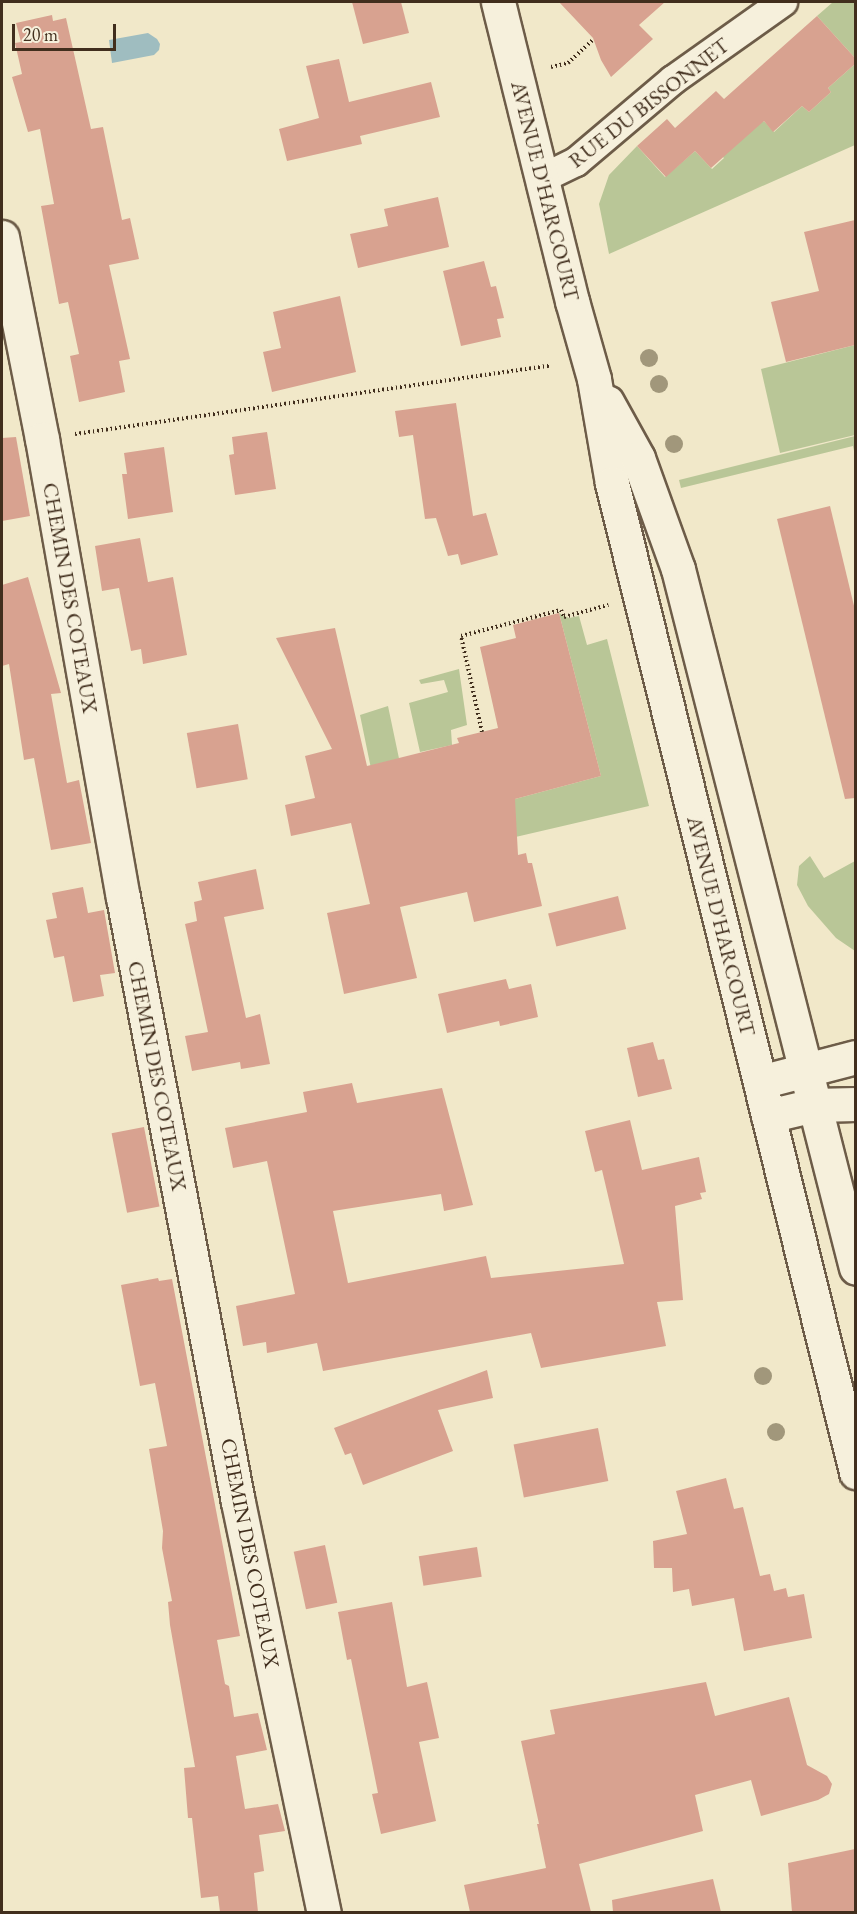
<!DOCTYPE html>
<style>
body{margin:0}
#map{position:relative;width:857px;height:1914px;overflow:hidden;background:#f1e8c9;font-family:"EB Garamond",serif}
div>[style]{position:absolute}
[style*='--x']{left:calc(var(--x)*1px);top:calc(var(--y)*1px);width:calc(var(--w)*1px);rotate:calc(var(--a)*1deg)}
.green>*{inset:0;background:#b9c697}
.water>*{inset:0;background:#9fbdc0}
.building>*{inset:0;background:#d8a290;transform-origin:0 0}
.path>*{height:4px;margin-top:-2px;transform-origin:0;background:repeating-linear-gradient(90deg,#412e1d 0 1.5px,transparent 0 4.5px)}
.roads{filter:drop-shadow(2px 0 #6d5c48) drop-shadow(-2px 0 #6d5c48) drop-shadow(0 2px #6d5c48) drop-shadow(0 -2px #6d5c48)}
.street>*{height:28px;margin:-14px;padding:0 14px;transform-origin:14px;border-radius:14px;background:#f6f0dc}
.secondary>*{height:33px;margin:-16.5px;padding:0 16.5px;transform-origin:16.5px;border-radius:16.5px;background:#f6f0dc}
.trees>*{width:18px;height:18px;margin:-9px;border-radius:50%;background:#a1977b}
span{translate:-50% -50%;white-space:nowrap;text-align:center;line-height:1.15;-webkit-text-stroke:6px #f6f0dc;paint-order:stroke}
.street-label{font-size:21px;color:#412e1d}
.frame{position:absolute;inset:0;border:3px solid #412e1d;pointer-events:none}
.scale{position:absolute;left:12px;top:24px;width:104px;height:27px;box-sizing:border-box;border:3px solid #412e1d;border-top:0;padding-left:8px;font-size:18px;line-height:21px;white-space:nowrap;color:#412e1d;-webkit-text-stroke:4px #f6f0dc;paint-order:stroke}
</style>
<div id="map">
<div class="green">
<div style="clip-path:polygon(833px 2px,855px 2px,855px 58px,817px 16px)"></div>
<div style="clip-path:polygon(855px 64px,855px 145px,609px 254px,599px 204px,609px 175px,637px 146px,665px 177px,695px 151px,712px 169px,724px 158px,715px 149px,764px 121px,774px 132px,802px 106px,809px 112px,831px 92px,828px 88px)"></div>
<div style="clip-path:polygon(855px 345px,855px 435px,780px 453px,761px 369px)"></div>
<div style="clip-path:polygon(855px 436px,855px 456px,853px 446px,681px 488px,679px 480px)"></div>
<div style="clip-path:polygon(559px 613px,569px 618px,579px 616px,587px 645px,607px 639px,649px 806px,391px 866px,360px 715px,388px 706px,414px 830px,515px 809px,515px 799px,601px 776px)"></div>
<div style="clip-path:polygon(459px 669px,467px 725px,451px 730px,452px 745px,420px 752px,409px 703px,448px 692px,444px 680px,421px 684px,419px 680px)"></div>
<div style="clip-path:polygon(810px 856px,824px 878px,855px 861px,855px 951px,836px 938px,808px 906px,797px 885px,799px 866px)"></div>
</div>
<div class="water">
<div style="clip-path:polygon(148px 33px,157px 39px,160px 44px,159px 50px,154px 55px,112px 63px,109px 40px)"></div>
</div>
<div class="building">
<div style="clip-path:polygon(352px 2px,401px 2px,409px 33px,363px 44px)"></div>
<div style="clip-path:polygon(559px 2px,665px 2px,639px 25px,653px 39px,611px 77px,601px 60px,593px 38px)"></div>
<div style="clip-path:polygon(52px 15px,53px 21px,66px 18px,91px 129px,103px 127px,122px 220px,130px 218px,139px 259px,109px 265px,130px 359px,119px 361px,125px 392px,79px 402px,70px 356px,79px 354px,68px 302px,59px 304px,41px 206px,54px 204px,40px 129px,28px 132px,12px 77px,22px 74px,15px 43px,21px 42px,16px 23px)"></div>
<div style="clip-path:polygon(817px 16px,855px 58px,855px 64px,828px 88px,831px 92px,809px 112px,802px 106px,773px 132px,764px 121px,711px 168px,695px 151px,666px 177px,637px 146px,667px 119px,675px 128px,716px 91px,724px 99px)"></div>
<div style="clip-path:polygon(339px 59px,349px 102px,431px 82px,440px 117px,360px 136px,362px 144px,287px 161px,279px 129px,319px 118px,306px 66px)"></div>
<div style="clip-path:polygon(438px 197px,449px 247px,358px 268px,350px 234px,388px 226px,384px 209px)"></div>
<div style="clip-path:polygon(855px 220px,855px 345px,786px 362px,771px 302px,819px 291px,804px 232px)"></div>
<div style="clip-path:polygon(484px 261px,491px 287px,496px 286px,504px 318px,497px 319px,501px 337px,461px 346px,443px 271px)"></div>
<div style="clip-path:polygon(340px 296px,356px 372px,272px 392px,263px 352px,281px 348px,273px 312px)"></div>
<div style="clip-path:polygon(456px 403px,473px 516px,486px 513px,498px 555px,461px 565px,458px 554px,448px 556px,436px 518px,425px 519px,413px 435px,399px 437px,395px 411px)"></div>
<div style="clip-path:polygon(267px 432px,276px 489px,235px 495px,229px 455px,234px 454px,232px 437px)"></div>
<div style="clip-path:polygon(16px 437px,30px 516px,2px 521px,2px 438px)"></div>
<div style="clip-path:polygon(164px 447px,173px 512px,128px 519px,122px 474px,127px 474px,124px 453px)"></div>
<div style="clip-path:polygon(830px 506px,855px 610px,855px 798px,845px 799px,777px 519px)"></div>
<div style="clip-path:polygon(140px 538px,148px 582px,173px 577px,187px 655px,143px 664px,141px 649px,131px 651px,119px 588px,102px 591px,95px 546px)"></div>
<div style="clip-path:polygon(28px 577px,61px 693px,51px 694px,67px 783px,79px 780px,91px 843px,51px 850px,34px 758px,24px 760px,9px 664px,2px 666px,2px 585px)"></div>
<div style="clip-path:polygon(559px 613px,601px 776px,515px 799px,518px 855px,526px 853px,528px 863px,532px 863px,542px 906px,474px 922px,467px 892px,400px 907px,417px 978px,344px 994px,327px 913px,370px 904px,351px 823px,291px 836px,285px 805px,315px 798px,305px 756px,332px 749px,276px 638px,335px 628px,367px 766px,459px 743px,457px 738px,498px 728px,480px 647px,516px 638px,513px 625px)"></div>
<div style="left:238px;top:724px;width:56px;height:52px;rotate:80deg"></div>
<div style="clip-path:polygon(256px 869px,264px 909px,224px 917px,246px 1018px,260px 1014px,270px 1064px,241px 1069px,240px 1062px,192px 1071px,185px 1036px,208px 1032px,185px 924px,197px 921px,194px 902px,202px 900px,198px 882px)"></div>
<div style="clip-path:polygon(83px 887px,88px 913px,104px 910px,115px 973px,100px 975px,104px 996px,73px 1002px,64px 956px,54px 958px,46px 920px,57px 918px,52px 893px)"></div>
<div style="left:618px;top:896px;width:34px;height:72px;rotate:76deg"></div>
<div style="clip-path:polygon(506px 979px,509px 989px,531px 984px,538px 1017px,500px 1026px,499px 1021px,447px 1033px,438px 994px)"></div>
<div style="clip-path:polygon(653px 1042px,658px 1060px,664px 1059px,672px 1089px,638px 1097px,627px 1048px)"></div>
<div style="clip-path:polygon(352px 1083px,357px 1103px,442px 1088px,473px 1205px,444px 1211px,441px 1194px,333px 1211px,348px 1283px,486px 1256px,491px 1278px,624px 1264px,602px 1170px,595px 1172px,585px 1131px,630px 1120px,642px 1170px,699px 1157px,706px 1192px,700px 1193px,702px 1199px,675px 1206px,683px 1300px,657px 1302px,666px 1346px,541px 1368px,531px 1333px,323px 1371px,317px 1343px,267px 1353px,266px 1342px,243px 1346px,236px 1306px,295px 1294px,267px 1161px,233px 1168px,225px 1128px,307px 1112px,303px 1092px)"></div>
<div style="left:144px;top:1127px;width:81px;height:33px;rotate:79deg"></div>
<div style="clip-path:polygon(158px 1278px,159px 1281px,172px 1279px,240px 1636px,217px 1640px,225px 1684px,229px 1686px,234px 1717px,258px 1713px,267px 1750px,236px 1756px,245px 1809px,278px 1804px,285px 1831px,259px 1835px,264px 1871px,254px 1873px,258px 1912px,220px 1912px,218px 1896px,201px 1898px,192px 1818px,188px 1818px,184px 1768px,195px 1767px,170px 1625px,168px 1602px,172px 1601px,162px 1548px,163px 1531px,149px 1449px,167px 1446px,155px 1383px,140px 1386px,121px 1285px)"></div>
<div style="clip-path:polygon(487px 1370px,493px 1398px,438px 1410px,453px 1451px,363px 1485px,351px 1453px,345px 1455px,334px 1428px)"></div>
<div style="left:598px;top:1428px;width:54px;height:86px;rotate:79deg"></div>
<div style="clip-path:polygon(726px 1478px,734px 1509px,743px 1507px,760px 1576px,770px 1574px,774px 1591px,786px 1588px,788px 1597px,804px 1594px,812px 1638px,744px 1651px,734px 1598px,692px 1606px,689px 1589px,673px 1592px,672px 1568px,654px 1568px,653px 1541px,687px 1534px,676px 1491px)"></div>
<div style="left:325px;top:1545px;width:59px;height:32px;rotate:78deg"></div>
<div style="left:477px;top:1547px;width:30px;height:59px;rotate:81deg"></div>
<div style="clip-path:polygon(392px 1602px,407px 1687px,427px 1682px,439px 1738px,419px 1742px,436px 1821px,381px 1834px,372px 1794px,378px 1793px,351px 1659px,347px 1660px,338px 1612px)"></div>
<div style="clip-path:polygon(706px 1682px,715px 1716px,789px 1697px,807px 1765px,827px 1776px,832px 1784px,829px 1794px,818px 1800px,761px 1816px,751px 1780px,695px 1795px,703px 1831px,579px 1864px,591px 1912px,470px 1912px,464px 1885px,546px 1868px,537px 1824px,539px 1824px,521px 1741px,555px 1734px,550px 1710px)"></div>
<div style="clip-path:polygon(855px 1849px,855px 1912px,792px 1912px,788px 1863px)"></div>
<div style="clip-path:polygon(713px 1879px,721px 1912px,613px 1912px,612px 1900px)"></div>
</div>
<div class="path">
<div style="--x:551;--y:67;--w:17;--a:-13"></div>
<div style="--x:568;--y:63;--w:35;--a:-43"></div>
<div style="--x:75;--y:434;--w:481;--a:-8.2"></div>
<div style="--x:482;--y:732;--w:98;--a:-102.3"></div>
<div style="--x:461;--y:636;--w:103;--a:-14.6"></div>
<div style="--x:561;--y:610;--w:8;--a:67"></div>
<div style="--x:564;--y:617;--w:46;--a:-15.3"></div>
</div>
<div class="roads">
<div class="street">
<div style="--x:541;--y:179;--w:39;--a:-26"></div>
<div style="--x:576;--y:162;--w:127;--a:-40.2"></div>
<div style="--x:673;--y:80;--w:135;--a:-35.3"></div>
</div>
<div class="secondary">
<div style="--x:498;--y:2;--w:308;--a:76.1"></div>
<div style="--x:572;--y:301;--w:81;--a:74.2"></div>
<div style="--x:594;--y:379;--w:106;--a:80.2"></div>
<div style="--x:612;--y:483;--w:1019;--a:76.14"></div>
<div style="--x:2;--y:237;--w:206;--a:78.8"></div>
<div style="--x:42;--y:439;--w:465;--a:80"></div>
<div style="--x:123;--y:897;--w:616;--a:79.24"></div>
<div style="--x:238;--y:1502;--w:419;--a:78.2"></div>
<div style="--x:607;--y:402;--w:64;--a:61"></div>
<div style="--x:638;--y:458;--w:118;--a:70.2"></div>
<div style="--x:678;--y:569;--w:721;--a:75.71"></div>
<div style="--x:760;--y:1082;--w:99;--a:-14.6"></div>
<div style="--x:768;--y:1116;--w:47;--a:-13.4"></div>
<div style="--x:814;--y:1105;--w:42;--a:-1.4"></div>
</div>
</div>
<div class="trees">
<div style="left:649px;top:358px"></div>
<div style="left:659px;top:384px"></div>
<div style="left:674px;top:444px"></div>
<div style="left:763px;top:1376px"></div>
<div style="left:776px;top:1432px"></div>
</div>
<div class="street-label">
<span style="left:649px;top:103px;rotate:-38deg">RUE DU BISSONNET</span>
<span style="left:545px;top:191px;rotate:76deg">AVENUE D'HARCOURT</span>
<span style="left:70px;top:598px;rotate:80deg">CHEMIN DES COTEAUX</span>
<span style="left:721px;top:926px;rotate:76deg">AVENUE D'HARCOURT</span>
<span style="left:157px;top:1076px;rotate:79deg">CHEMIN DES COTEAUX</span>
<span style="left:250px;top:1553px;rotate:79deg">CHEMIN DES COTEAUX</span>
</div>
<div class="frame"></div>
<div class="scale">20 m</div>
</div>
